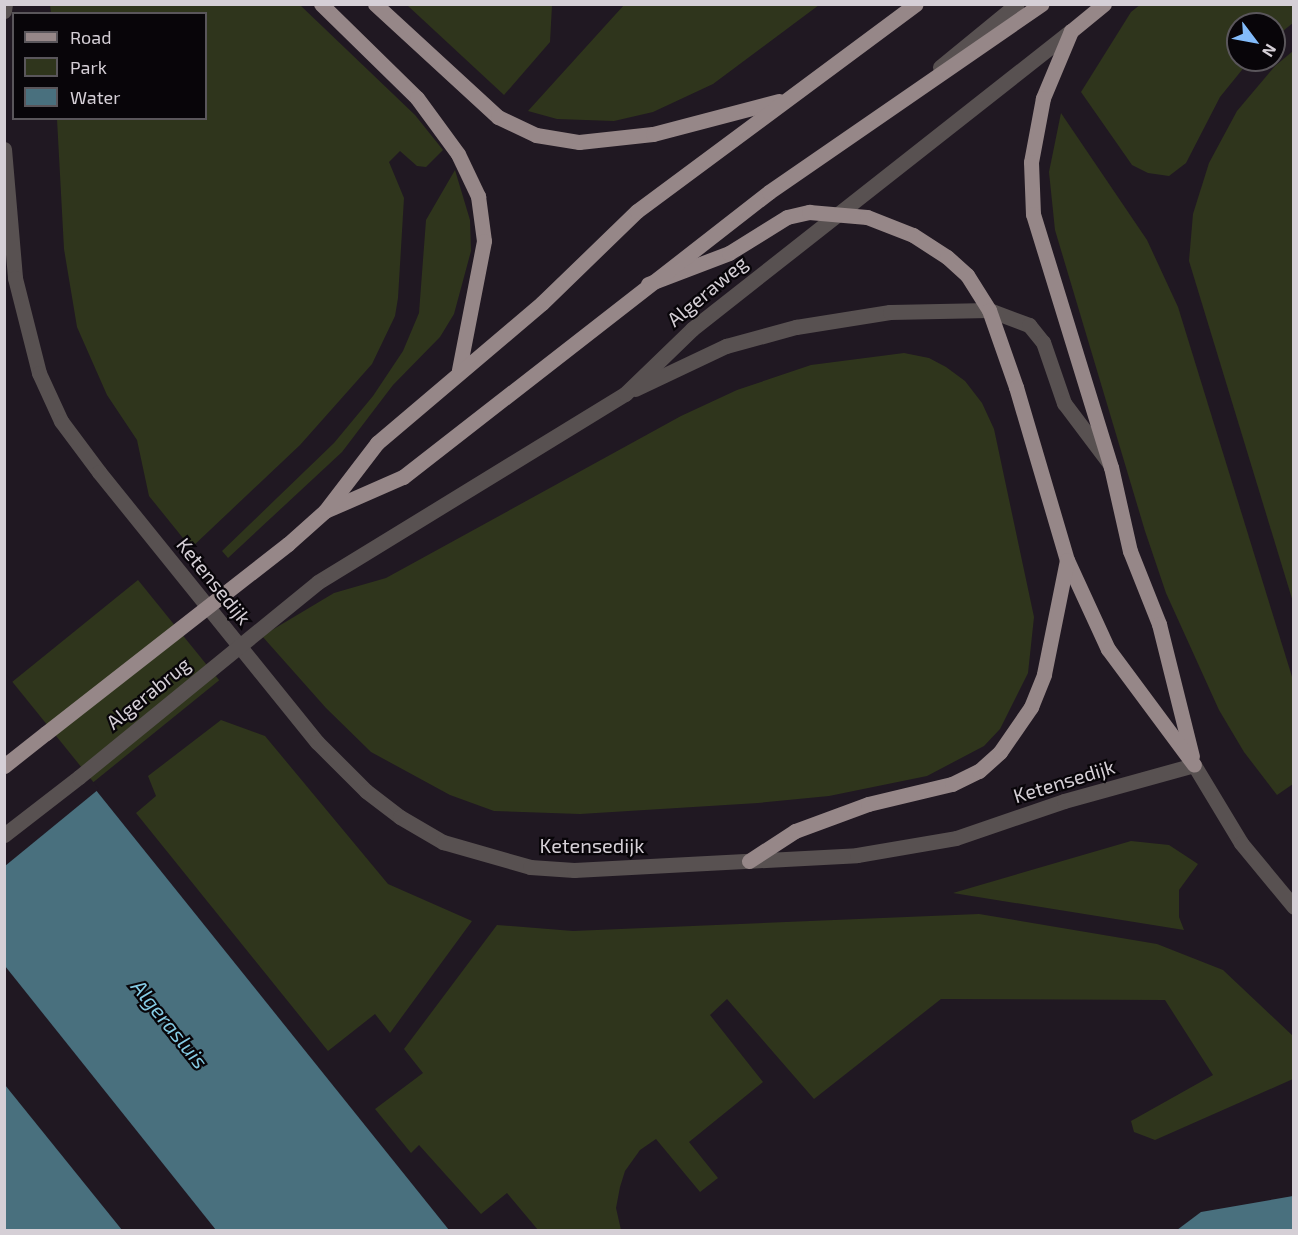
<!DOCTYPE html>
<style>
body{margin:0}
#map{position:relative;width:1298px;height:1235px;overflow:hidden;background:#201822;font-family:"Exo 2",sans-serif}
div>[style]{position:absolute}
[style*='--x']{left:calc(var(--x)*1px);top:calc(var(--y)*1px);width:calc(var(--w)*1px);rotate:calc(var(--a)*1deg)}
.green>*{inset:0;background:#2f351c;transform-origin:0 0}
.water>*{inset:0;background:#49707e}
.pier>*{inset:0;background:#201822}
.minor>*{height:15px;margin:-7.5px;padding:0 7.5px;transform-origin:7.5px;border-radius:7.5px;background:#585151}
.major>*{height:15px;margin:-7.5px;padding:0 7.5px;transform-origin:7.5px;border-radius:7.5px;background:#968788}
.minor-bridge>*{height:15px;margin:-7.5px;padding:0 7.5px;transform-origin:7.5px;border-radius:7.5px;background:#585151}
.major-bridge>*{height:15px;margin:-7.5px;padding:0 7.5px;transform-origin:7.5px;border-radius:7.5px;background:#968788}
span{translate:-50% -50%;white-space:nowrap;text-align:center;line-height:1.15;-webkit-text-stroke:4.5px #080509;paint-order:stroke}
.street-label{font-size:20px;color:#d5cfd6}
.water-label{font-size:21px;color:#86cce5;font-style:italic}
.frame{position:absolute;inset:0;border:6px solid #d5cfd6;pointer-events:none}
.legend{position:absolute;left:12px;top:12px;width:195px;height:108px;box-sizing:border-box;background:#080509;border:2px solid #5a565b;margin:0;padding:8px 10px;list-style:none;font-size:18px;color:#d5cfd6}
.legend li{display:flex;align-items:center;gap:12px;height:30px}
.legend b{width:30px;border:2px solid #5a565b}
.north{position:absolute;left:1226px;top:12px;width:60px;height:60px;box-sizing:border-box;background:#080509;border:2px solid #5a565b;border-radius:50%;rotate:122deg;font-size:16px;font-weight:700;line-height:24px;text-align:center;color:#d5cfd6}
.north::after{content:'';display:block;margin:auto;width:21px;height:27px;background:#83bcfb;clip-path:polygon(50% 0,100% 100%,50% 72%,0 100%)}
</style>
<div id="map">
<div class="green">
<div style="clip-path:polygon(1141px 4px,1293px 5px,1293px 23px,1274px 38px,1274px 24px,1238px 24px,1238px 60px,1250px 60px,1220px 97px,1186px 163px,1169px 176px,1148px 173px,1132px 165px,1081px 92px,1131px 12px)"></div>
<div style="clip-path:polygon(50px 5px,300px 5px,415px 115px,443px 150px,426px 167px,417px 166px,400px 151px,389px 162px,404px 198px,398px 298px,395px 316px,372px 364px,300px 445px,191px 548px,149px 496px,137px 440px,107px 395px,77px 327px,64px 249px,57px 119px,206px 118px,206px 14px,51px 13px)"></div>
<div style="clip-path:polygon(407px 5px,552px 5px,550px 42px,504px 95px)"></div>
<div style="clip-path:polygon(624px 5px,624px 4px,819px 5px,713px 84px,653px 112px,614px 121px,557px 119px,528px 111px)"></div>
<div style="clip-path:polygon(1293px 51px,1293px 602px,1189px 261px,1193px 214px,1209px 163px,1237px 111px,1275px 66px)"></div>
<div style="clip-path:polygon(1061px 113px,1147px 240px,1178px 307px,1293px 680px,1293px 784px,1277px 795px,1244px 752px,1219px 710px,1166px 593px,1145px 531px,1055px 230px,1049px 172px)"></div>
<div style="clip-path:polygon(455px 170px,470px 220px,471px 251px,454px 314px,440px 337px,393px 385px,342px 452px,228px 558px,222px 551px,334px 443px,373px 396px,403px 351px,419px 313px,426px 220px)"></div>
<div style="clip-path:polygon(904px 353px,929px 358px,946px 367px,965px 381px,982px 403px,994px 429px,1034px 617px,1028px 673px,1000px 729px,984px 746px,927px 776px,829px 796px,758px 803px,580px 814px,494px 811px,450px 795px,371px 752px,326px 708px,262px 636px,334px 593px,386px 578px,681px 416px,737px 390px,811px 365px)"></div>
<div style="left:138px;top:580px;width:129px;height:164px;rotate:51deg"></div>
<div style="clip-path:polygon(221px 720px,265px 736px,388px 884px,472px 921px,390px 1033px,375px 1014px,328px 1051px,136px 813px,156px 796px,148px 776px)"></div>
<div style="clip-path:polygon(1131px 841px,1169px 845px,1198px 864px,1179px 890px,1179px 917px,1184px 930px,953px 893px)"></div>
<div style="clip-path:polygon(979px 914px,1157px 944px,1223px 970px,1293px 1036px,1293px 1079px,1155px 1140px,1134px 1132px,1131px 1121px,1213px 1075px,1165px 1000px,941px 999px,814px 1099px,727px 999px,710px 1015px,763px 1082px,689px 1142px,718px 1178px,700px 1192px,656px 1139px,640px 1150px,625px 1171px,620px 1187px,616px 1208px,621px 1230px,538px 1230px,507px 1193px,481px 1214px,419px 1145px,411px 1153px,375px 1109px,423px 1073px,404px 1049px,497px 925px,573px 931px)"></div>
</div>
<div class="water">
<div style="clip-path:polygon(4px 677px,95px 789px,449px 1230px,216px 1230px,5px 966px)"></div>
<div style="clip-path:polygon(5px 1085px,122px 1230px,5px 1230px)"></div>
<div style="clip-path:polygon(1293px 1196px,1293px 1230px,1177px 1230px,1201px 1212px)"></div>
</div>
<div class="pier">
<div style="clip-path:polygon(6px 674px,99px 789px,5px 866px,4px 675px)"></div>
</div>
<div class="minor">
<div style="--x:4;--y:11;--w:7;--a:-82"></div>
<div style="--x:940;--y:67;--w:99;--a:-39.3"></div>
<div style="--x:4;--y:149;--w:129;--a:85.1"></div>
<div style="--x:15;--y:278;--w:98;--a:75.8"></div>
<div style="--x:39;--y:373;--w:53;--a:65.4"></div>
<div style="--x:61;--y:421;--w:64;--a:53.3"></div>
<div style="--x:99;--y:472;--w:347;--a:51.1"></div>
<div style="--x:317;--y:742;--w:69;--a:45"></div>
<div style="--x:366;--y:791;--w:43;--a:37.4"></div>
<div style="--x:400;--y:817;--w:50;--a:30.2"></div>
<div style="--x:443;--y:842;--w:91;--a:16"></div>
<div style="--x:530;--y:867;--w:44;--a:3.9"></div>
<div style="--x:574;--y:870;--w:283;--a:-3"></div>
<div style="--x:857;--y:855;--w:100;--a:-9.7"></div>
<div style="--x:956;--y:838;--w:114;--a:-18.9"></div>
<div style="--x:1064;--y:801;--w:135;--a:-15.5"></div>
<div style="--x:1194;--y:765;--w:91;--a:58.9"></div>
<div style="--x:1241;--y:843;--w:83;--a:50.4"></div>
<div style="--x:635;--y:389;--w:101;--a:-25.3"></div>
<div style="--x:726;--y:346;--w:73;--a:-15.2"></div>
<div style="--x:796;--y:327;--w:95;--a:-9.1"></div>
<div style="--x:890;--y:312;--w:99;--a:-1.2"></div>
<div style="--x:989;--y:310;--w:43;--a:20.6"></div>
<div style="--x:1029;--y:325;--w:22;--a:51"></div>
<div style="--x:1043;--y:342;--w:65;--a:71"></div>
<div style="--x:1064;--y:403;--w:76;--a:53"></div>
<div style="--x:318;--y:582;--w:360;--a:-31.5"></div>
<div style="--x:625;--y:394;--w:93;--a:-44.1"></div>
<div style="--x:692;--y:329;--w:482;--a:-38.2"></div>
<div style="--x:4;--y:835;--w:95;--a:-37.7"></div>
</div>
<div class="major">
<div style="--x:321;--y:4;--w:134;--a:44.4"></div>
<div style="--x:417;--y:98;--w:69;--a:53.8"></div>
<div style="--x:458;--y:154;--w:47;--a:64.5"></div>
<div style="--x:478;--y:196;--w:45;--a:82.4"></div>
<div style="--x:484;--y:241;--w:131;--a:101"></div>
<div style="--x:375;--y:4;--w:167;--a:42.6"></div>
<div style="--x:498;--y:117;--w:42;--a:25.3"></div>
<div style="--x:536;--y:135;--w:44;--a:9.2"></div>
<div style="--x:579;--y:142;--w:74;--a:-6.2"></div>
<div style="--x:653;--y:134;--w:130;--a:-14.7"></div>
<div style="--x:1104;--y:4;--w:43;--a:140.7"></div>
<div style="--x:1071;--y:31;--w:73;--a:112.7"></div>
<div style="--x:1043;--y:98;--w:65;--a:100.6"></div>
<div style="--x:1031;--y:162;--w:52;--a:87.8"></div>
<div style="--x:1033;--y:214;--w:265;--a:72.9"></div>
<div style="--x:1111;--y:467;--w:86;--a:77.3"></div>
<div style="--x:1130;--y:551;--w:79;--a:68.3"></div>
<div style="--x:1159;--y:624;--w:136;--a:76"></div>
<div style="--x:648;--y:284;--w:87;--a:-20.9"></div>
<div style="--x:729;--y:253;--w:68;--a:-31.8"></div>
<div style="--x:787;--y:217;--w:23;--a:-13"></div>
<div style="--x:809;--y:212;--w:58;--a:4.9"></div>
<div style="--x:867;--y:217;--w:49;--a:21.4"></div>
<div style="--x:913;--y:235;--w:40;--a:32.9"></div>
<div style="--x:947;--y:257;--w:27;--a:42"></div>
<div style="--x:967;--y:275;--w:41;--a:57.8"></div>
<div style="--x:989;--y:310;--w:82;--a:70.7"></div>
<div style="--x:1016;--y:387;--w:180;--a:73.6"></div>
<div style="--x:1067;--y:560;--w:98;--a:65.3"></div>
<div style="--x:1108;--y:649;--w:144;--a:53.4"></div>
<div style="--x:325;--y:511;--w:85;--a:-23.6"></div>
<div style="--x:403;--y:477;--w:464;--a:-37.9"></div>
<div style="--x:769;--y:192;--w:331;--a:-34.6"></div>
<div style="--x:288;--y:544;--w:50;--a:-41.7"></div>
<div style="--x:325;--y:511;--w:86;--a:-52.6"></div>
<div style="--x:377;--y:443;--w:216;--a:-40.3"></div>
<div style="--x:542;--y:303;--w:132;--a:-44.1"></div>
<div style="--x:637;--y:211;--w:347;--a:-36.6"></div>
<div style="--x:4;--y:766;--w:53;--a:-38.2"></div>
<div style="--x:749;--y:861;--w:55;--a:-33.1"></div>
<div style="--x:795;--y:831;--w:78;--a:-20.3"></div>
<div style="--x:868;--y:804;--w:86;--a:-13.4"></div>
<div style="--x:952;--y:784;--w:30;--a:-26"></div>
<div style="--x:979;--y:771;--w:28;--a:-42"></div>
<div style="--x:1000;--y:752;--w:55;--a:-55.4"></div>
<div style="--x:1031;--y:707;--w:35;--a:-68"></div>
<div style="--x:1044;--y:674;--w:116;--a:-78.6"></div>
</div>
<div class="minor-bridge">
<div style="--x:79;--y:777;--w:308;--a:-39.2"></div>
</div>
<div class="major-bridge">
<div style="--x:46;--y:733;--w:307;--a:-38"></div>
</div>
<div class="street-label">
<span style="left:707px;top:291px;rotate:-40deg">Algeraweg</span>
<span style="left:214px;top:581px;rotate:51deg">Ketensedijk</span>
<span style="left:148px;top:693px;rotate:-39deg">Algerabrug</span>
<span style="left:1064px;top:781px;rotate:-17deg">Ketensedijk</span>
<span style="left:592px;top:845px">Ketensedijk</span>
</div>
<div class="water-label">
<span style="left:170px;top:1024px;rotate:51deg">Algerasluis</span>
</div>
<div class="frame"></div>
<ul class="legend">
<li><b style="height:8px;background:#968788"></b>Road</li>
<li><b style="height:16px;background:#2f351c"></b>Park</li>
<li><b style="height:16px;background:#49707e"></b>Water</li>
</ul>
<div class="north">N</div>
</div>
